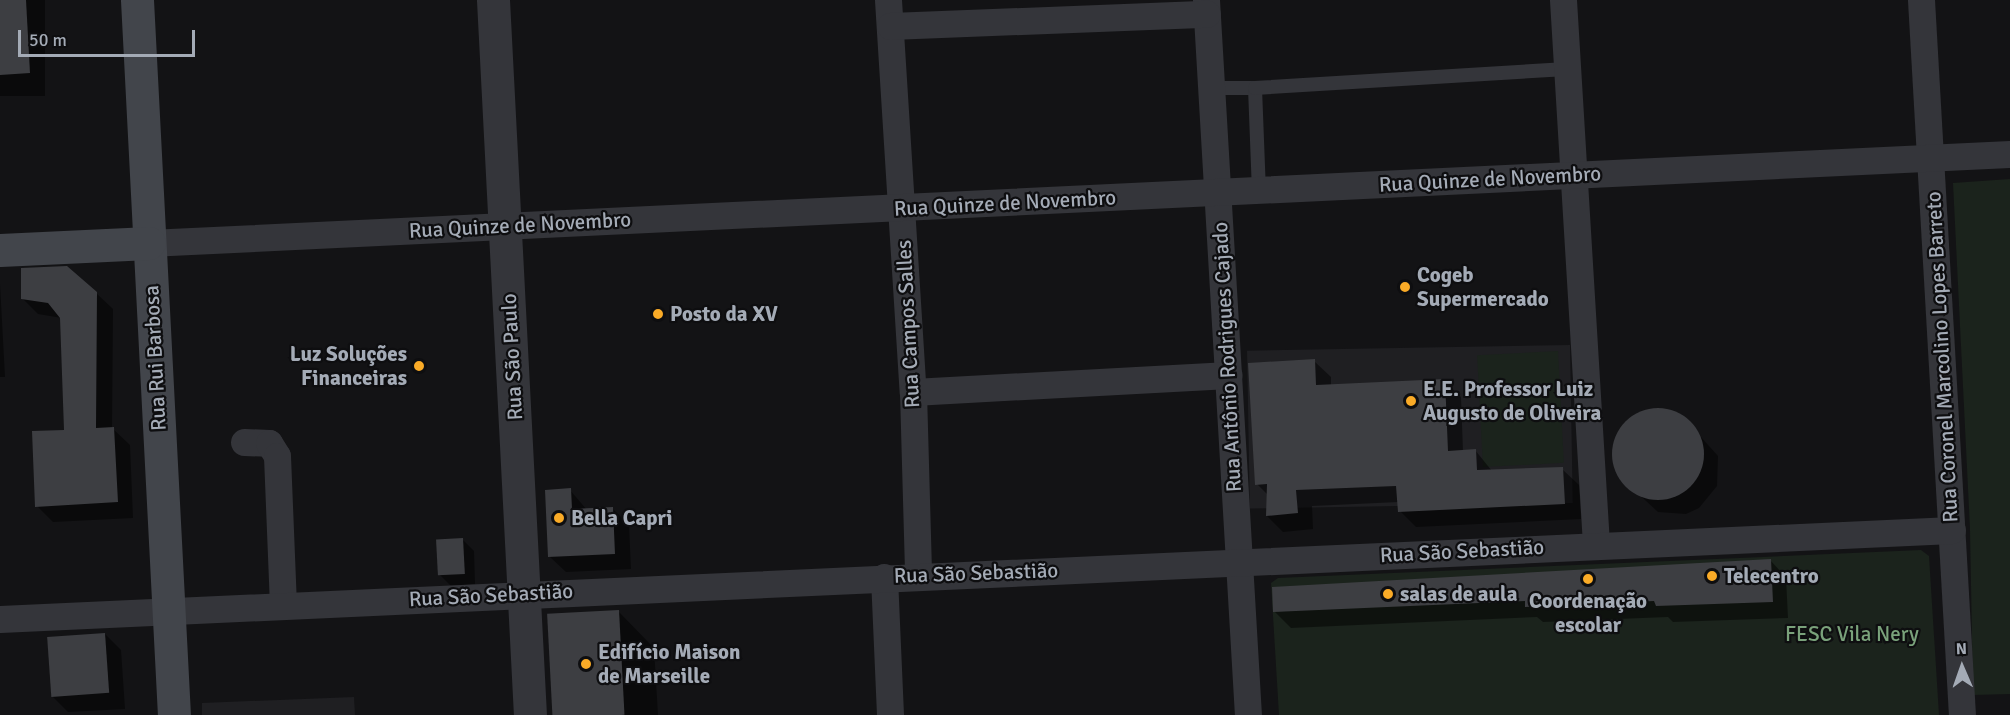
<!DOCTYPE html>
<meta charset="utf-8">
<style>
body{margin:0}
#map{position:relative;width:2010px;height:715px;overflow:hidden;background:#131315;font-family:Signika,sans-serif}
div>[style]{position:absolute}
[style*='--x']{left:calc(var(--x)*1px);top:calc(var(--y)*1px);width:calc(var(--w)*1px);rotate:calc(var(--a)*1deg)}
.built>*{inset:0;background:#1f1f22;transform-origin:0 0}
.green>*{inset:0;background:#1b231c;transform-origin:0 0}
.shadow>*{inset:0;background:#0007;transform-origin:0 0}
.building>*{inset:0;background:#3d3e42;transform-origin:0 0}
.round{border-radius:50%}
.service>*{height:14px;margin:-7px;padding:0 7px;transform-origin:7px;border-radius:7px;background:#34353a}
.minor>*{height:27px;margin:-13.5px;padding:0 13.5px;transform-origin:13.5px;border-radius:13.5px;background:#34353a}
.tertiary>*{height:33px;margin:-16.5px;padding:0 16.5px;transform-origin:16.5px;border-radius:16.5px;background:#34353a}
.secondary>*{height:33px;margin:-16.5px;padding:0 16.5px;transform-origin:16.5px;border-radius:16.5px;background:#42454b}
.dots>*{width:16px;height:16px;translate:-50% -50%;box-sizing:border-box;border:3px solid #0e0e10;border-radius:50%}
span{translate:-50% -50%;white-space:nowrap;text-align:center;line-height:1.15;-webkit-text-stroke:4.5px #0e0e10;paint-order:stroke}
.street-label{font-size:21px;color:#a4abb6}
.poi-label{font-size:21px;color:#a4abb6;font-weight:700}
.left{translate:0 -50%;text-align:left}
.right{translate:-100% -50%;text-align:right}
.park-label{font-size:21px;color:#7aa27b}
.north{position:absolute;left:1932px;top:637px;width:60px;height:60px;-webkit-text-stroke:4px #0e0e10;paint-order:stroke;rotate:358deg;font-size:16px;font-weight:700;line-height:24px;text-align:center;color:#a4abb6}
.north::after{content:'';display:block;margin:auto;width:21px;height:27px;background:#a4abb6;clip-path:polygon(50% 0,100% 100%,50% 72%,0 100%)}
.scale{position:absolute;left:18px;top:30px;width:177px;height:27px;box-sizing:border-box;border:3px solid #a4abb6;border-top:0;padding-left:8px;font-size:18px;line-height:21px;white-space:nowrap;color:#a4abb6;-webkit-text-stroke:4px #0e0e10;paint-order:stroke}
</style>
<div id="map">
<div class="built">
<div style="left:1570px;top:345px;width:158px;height:323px;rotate:89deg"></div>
<div style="clip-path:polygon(354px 697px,355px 715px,202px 715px,202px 703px)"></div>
</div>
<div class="green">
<div style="clip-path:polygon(2010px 179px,2010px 694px,1973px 695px,1970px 529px,1953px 183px)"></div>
<div style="left:1558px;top:351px;width:112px;height:81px;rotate:87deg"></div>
<div style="clip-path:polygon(1921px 550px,1929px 556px,1939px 715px,1279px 715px,1271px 583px,1278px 578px)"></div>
</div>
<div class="shadow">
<div style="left:0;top:0;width:45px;height:96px"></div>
<div style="clip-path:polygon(0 284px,5px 377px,0 377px)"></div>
<div style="clip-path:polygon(96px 293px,113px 309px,112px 428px,130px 445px,133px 518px,53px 522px,37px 506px,66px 431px,62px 318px,38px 314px,22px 298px)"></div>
<div style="clip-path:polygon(1314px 361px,1331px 377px,1331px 386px,1444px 381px,1461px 397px,1463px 451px,1475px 450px,1492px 471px,1562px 469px,1579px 485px,1581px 519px,1416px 527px,1400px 511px,1399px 502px,1312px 506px,1313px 529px,1283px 532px,1267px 516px,1268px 495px,1257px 484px)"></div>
<div style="clip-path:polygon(1652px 409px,1682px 416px,1718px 456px,1717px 486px,1699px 508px,1686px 514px,1658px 512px,1619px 476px,1614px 463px,1617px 435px,1638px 414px)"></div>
<div style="clip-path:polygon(570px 490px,587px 510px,613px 509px,629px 525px,631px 569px,566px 572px,549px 556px)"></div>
<div style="clip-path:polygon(463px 540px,474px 551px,475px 584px,451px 586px,440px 575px)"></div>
<div style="clip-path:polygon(1770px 560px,1786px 577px,1788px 618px,1673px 622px,1668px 617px,1543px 622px,1537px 617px,1291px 628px,1275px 612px)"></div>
<div style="clip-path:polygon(618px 611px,654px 648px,658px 715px,554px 715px)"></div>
<div style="clip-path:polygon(105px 634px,121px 650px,125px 709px,68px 712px,52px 696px)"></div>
</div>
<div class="building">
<div style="clip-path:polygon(0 0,26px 0,30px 73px,0 75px)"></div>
<div style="clip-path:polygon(67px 266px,97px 292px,96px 428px,114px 427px,118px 502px,35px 507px,32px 431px,64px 430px,60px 318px,48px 303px,21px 299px,21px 268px)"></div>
<div style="clip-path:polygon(1315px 359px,1316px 385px,1445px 379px,1448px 451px,1476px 449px,1477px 470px,1563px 467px,1565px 504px,1398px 512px,1396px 486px,1296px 490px,1298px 513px,1266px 516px,1267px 484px,1255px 485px,1248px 363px)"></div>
<div class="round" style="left:1612px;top:408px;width:92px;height:92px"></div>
<div style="clip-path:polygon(571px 488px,572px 509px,613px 507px,615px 554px,548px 557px,545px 490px)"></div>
<div style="left:463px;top:538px;width:36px;height:27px;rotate:87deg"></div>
<div style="clip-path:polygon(1771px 559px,1773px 602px,1656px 606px,1654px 601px,1525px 607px,1525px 601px,1273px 612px,1272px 587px)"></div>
<div style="left:619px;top:610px;width:105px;height:72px;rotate:87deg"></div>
<div style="left:105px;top:633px;width:60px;height:58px;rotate:86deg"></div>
</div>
<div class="service">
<div style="--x:1209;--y:88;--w:46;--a:0"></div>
<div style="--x:1255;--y:88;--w:103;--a:87.8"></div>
<div style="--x:1255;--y:88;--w:312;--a:-3.5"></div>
</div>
<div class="minor">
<div style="--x:888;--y:0;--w:393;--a:86.4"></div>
<div style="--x:913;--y:392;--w:184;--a:88.4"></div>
<div style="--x:1206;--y:0;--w:716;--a:86.64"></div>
<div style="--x:1563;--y:0;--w:545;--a:86.53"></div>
<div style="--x:1921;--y:0;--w:716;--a:86.72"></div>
<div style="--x:890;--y:26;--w:317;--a:-2.2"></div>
<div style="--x:149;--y:243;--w:1863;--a:-2.74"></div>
<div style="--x:913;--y:392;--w:316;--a:-3.1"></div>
<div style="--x:244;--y:442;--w:25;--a:2"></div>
<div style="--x:269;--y:443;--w:15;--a:58"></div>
<div style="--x:277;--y:456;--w:150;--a:87.7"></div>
<div style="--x:884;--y:577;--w:138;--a:87.5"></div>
<div style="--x:0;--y:619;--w:1954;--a:-2.61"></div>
</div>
<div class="tertiary">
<div style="--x:493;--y:0;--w:716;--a:87.04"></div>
</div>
<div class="secondary">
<div style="--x:137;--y:0;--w:716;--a:87.04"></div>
<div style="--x:0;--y:250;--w:149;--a:-2.7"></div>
</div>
<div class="dots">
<div style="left:1405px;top:287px;background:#faab27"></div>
<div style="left:658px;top:314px;background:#faab27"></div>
<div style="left:419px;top:366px;background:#faab27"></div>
<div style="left:1411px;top:401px;background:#faab27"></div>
<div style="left:559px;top:518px;background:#faab27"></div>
<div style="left:1712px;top:576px;background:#faab27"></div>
<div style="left:1588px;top:579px;background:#faab27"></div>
<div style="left:1388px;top:594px;background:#faab27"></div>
<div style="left:586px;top:664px;background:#faab27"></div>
</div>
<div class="street-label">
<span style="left:1490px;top:179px;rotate:-3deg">Rua Quinze de Novembro</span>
<span style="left:1005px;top:203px;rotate:-3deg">Rua Quinze de Novembro</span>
<span style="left:520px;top:225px;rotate:-3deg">Rua Quinze de Novembro</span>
<span style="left:908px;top:324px;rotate:-93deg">Rua Campos Salles</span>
<span style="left:512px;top:357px;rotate:-93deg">Rua São Paulo</span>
<span style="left:1227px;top:357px;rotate:-93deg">Rua Antônio Rodrigues Cajado</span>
<span style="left:1942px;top:357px;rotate:-93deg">Rua Coronel Marcolino Lopes Barreto</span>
<span style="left:155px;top:358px;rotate:-93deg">Rua Rui Barbosa</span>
<span style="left:1462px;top:551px;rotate:-3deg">Rua São Sebastião</span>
<span style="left:976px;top:573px;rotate:-2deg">Rua São Sebastião</span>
<span style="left:491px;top:595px;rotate:-3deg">Rua São Sebastião</span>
</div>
<div class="poi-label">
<span class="left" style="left:1417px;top:287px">Cogeb<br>Supermercado</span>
<span class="left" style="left:670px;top:314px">Posto da XV</span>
<span class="right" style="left:407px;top:366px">Luz Soluções<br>Financeiras</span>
<span class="left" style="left:1423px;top:401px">E.E. Professor Luiz<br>Augusto de Oliveira</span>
<span class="left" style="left:571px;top:518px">Bella Capri</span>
<span class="left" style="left:1724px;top:576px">Telecentro</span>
<span class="left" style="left:1400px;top:594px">salas de aula</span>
<span style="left:1588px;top:613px">Coordenação<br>escolar</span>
<span class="left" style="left:598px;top:664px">Edifício Maison<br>de Marseille</span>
</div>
<div class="park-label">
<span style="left:1852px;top:634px">FESC Vila Nery</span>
</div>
<div class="north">N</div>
<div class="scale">50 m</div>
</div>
